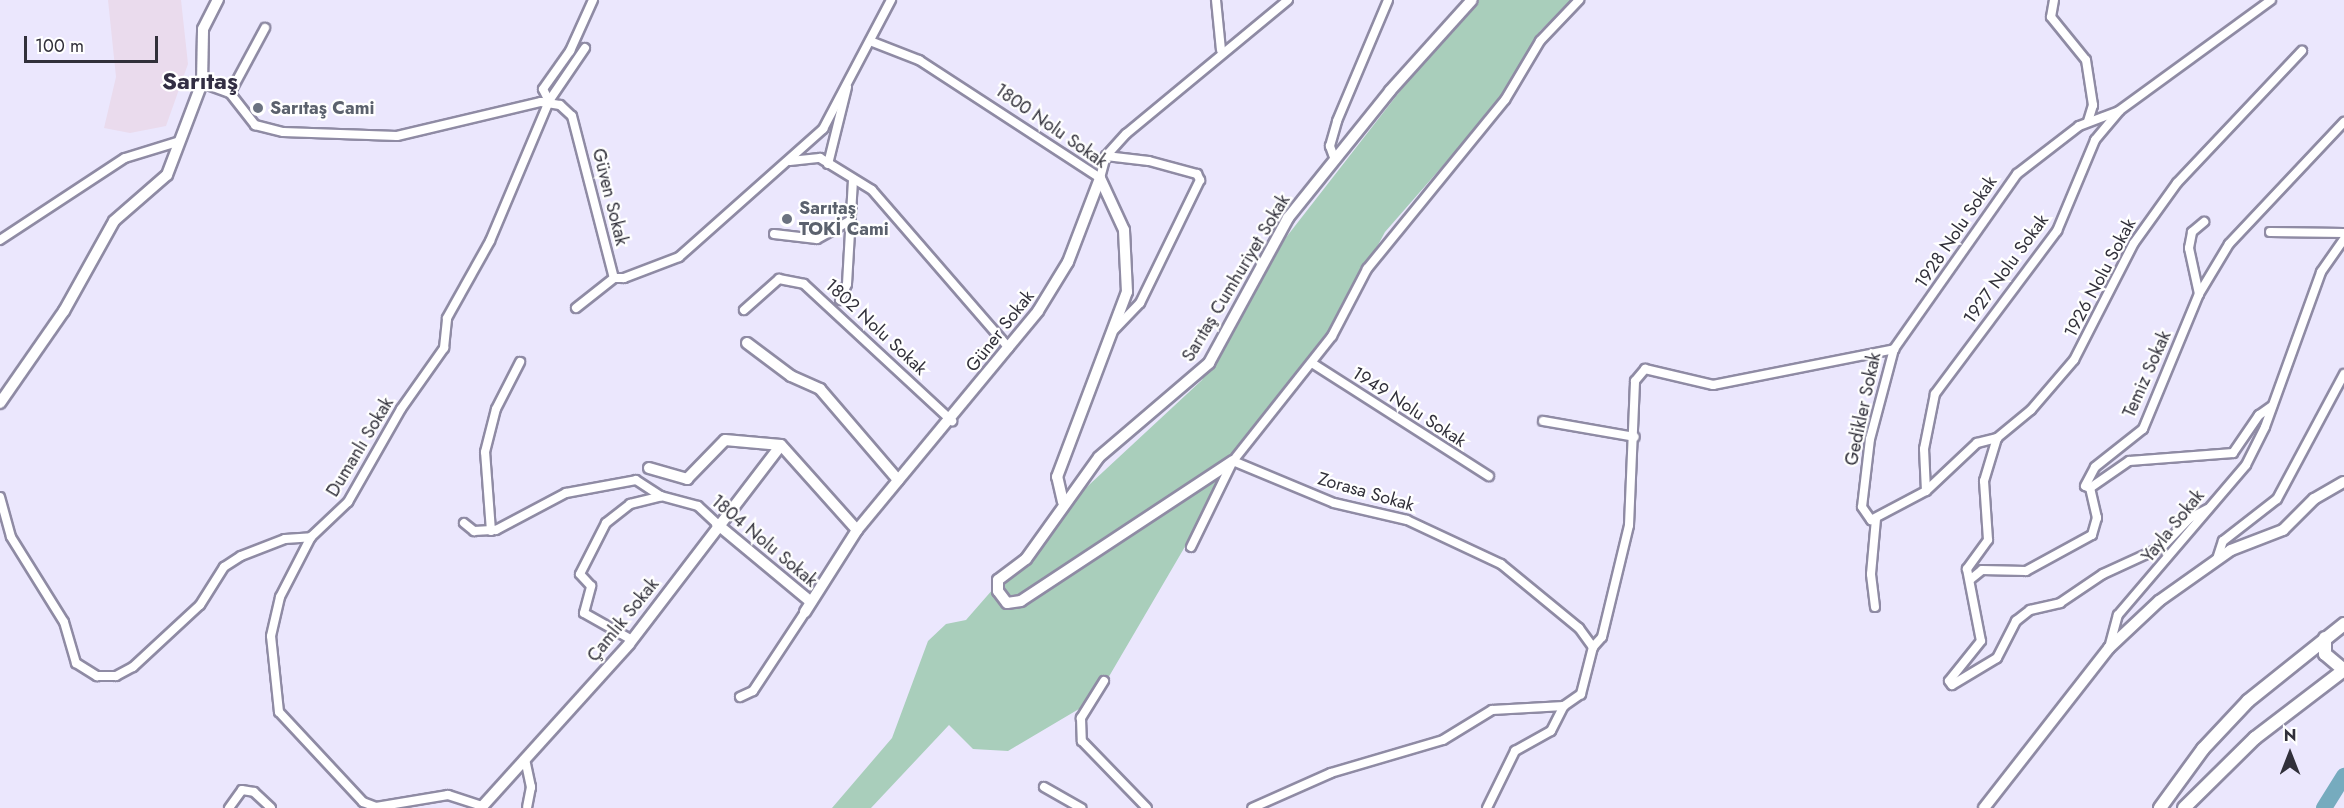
<!DOCTYPE html>
<meta charset="utf-8">
<style>
body{margin:0}
#map{position:relative;width:2344px;height:808px;overflow:hidden;background:#ebe7fd;font-family:Jost,sans-serif}
div>[style]{position:absolute}
[style*='--x']{left:calc(var(--x)*1px);top:calc(var(--y)*1px);width:calc(var(--w)*1px);rotate:calc(var(--a)*1deg)}
.education>*{inset:0;background:#eadbed}
.green>*{inset:0;background:#a9cebb}
.river>*{height:16px;margin:-8px;padding:0 8px;transform-origin:8px;border-radius:8px;background:#76abbe}
.roads{filter:drop-shadow(2px 0 #8f8ba4) drop-shadow(-2px 0 #8f8ba4) drop-shadow(0 2px #8f8ba4) drop-shadow(0 -2px #8f8ba4)}
.minor>*{height:8px;margin:-4px;padding:0 4px;transform-origin:4px;border-radius:4px;background:#fff}
.tertiary>*{height:10px;margin:-5px;padding:0 5px;transform-origin:5px;border-radius:5px;background:#fff}
.secondary>*{height:12px;margin:-6px;padding:0 6px;transform-origin:6px;border-radius:6px;background:#fff}
.dots>*{width:16px;height:16px;translate:-50% -50%;box-sizing:border-box;border:3px solid #fff;border-radius:50%}
span{translate:-50% -50%;white-space:nowrap;text-align:center;line-height:1.15;-webkit-text-stroke:4.5px #fff;paint-order:stroke}
.worship-label{font-size:18px;color:#5b616d;font-weight:700}
.left{translate:0 -50%;text-align:left}
.street-label{font-size:18px;color:#31303a}
.district-label{font-size:24px;color:#322e43;font-weight:700}
.north{position:absolute;left:2260px;top:724px;width:60px;height:60px;-webkit-text-stroke:4px #fff;paint-order:stroke;rotate:0deg;font-size:16px;font-weight:700;line-height:24px;text-align:center;color:#31303a}
.north::after{content:'';display:block;margin:auto;width:21px;height:27px;background:#31303a;clip-path:polygon(50% 0,100% 100%,50% 72%,0 100%)}
.scale{position:absolute;left:24px;top:36px;width:134px;height:27px;box-sizing:border-box;border:3px solid #31303a;border-top:0;padding-left:8px;font-size:18px;line-height:21px;white-space:nowrap;color:#31303a;-webkit-text-stroke:4px #fff;paint-order:stroke}
</style>
<div id="map">
<div class="education">
<div style="clip-path:polygon(108px 0,181px 0,188px 64px,166px 126px,130px 133px,104px 128px,116px 77px)"></div>
</div>
<div class="green">
<div style="clip-path:polygon(1471px 0,1572px 0,1540px 31px,1501px 99px,1385px 232px,1320px 353px,1248px 439px,1104px 685px,1089px 703px,1008px 751px,973px 749px,949px 725px,871px 808px,832px 808px,892px 738px,928px 641px,946px 624px,966px 620px,1062px 510px,1202px 380px,1263px 267px)"></div>
</div>
<div class="river">
<div style="--x:2324;--y:808;--w:38;--a:-58"></div>
</div>
<div class="roads">
<div class="minor">
<div style="--x:1216;--y:0;--w:50;--a:84.3"></div>
<div style="--x:2054;--y:0;--w:17;--a:100"></div>
<div style="--x:2051;--y:17;--w:55;--a:50.9"></div>
<div style="--x:2086;--y:60;--w:46;--a:81.2"></div>
<div style="--x:2093;--y:105;--w:17;--a:107"></div>
<div style="--x:870;--y:41;--w:53;--a:21.2"></div>
<div style="--x:919;--y:60;--w:216;--a:33.1"></div>
<div style="--x:202;--y:83;--w:30;--a:20"></div>
<div style="--x:230;--y:93;--w:41;--a:52"></div>
<div style="--x:255;--y:125;--w:29;--a:14"></div>
<div style="--x:283;--y:132;--w:114;--a:2"></div>
<div style="--x:397;--y:136;--w:148;--a:-13.3"></div>
<div style="--x:541;--y:102;--w:19;--a:9"></div>
<div style="--x:560;--y:105;--w:16;--a:43"></div>
<div style="--x:572;--y:116;--w:167;--a:75.5"></div>
<div style="--x:614;--y:278;--w:10;--a:0"></div>
<div style="--x:624;--y:278;--w:59;--a:-20.9"></div>
<div style="--x:679;--y:257;--w:193;--a:-41.6"></div>
<div style="--x:823;--y:129;--w:146;--a:-62.2"></div>
<div style="--x:230;--y:93;--w:74;--a:-61.7"></div>
<div style="--x:549;--y:101;--w:13;--a:-117"></div>
<div style="--x:543;--y:89;--w:47;--a:-54.6"></div>
<div style="--x:570;--y:51;--w:56;--a:-65.7"></div>
<div style="--x:1106;--y:156;--w:43;--a:6.6"></div>
<div style="--x:1149;--y:161;--w:50;--a:15.2"></div>
<div style="--x:1197;--y:174;--w:7;--a:63"></div>
<div style="--x:1200;--y:180;--w:137;--a:116"></div>
<div style="--x:1140;--y:303;--w:37;--a:134"></div>
<div style="--x:1335;--y:160;--w:15;--a:-110"></div>
<div style="--x:1330;--y:146;--w:26;--a:-74"></div>
<div style="--x:1337;--y:121;--w:131;--a:-67.1"></div>
<div style="--x:790;--y:161;--w:30;--a:-6"></div>
<div style="--x:820;--y:158;--w:61;--a:31.6"></div>
<div style="--x:872;--y:190;--w:209;--a:49.1"></div>
<div style="--x:828;--y:164;--w:79;--a:-76.1"></div>
<div style="--x:1100;--y:178;--w:23;--a:-75"></div>
<div style="--x:1106;--y:156;--w:30;--a:-48"></div>
<div style="--x:1126;--y:134;--w:210;--a:-39.6"></div>
<div style="--x:2270;--y:232;--w:74;--a:0.8"></div>
<div style="--x:774;--y:234;--w:43;--a:6.6"></div>
<div style="--x:817;--y:239;--w:38;--a:-29"></div>
<div style="--x:0;--y:240;--w:149;--a:-33.3"></div>
<div style="--x:125;--y:158;--w:54;--a:-17.1"></div>
<div style="--x:2199;--y:294;--w:47;--a:-102.3"></div>
<div style="--x:2189;--y:248;--w:16;--a:-79"></div>
<div style="--x:2192;--y:232;--w:16;--a:-40"></div>
<div style="--x:840;--y:300;--w:17;--a:-66"></div>
<div style="--x:847;--y:284;--w:104;--a:-86.7"></div>
<div style="--x:576;--y:308;--w:48;--a:-38.3"></div>
<div style="--x:744;--y:310;--w:47;--a:-41.5"></div>
<div style="--x:779;--y:279;--w:25;--a:11"></div>
<div style="--x:804;--y:284;--w:202;--a:42.8"></div>
<div style="--x:1894;--y:349;--w:214;--a:-54.9"></div>
<div style="--x:2017;--y:174;--w:78;--a:-37.7"></div>
<div style="--x:2079;--y:126;--w:43;--a:-20.6"></div>
<div style="--x:1312;--y:363;--w:210;--a:32.6"></div>
<div style="--x:2272;--y:406;--w:16;--a:145"></div>
<div style="--x:2259;--y:415;--w:46;--a:124.4"></div>
<div style="--x:2233;--y:453;--w:104;--a:175.6"></div>
<div style="--x:2129;--y:461;--w:47;--a:145.3"></div>
<div style="--x:2090;--y:488;--w:5;--a:-158"></div>
<div style="--x:2085;--y:486;--w:21;--a:-62"></div>
<div style="--x:2095;--y:467;--w:61;--a:-38.4"></div>
<div style="--x:2143;--y:429;--w:146;--a:-67.5"></div>
<div style="--x:2199;--y:294;--w:58;--a:-59"></div>
<div style="--x:2229;--y:244;--w:168;--a:-46.7"></div>
<div style="--x:1543;--y:421;--w:93;--a:9.9"></div>
<div style="--x:1997;--y:438;--w:44;--a:-39.5"></div>
<div style="--x:2031;--y:410;--w:66;--a:-49.3"></div>
<div style="--x:2074;--y:360;--w:131;--a:-62.9"></div>
<div style="--x:2134;--y:243;--w:74;--a:-54.4"></div>
<div style="--x:2177;--y:183;--w:182;--a:-46.6"></div>
<div style="--x:1233;--y:461;--w:109;--a:22.6"></div>
<div style="--x:1334;--y:503;--w:75;--a:13.1"></div>
<div style="--x:1407;--y:520;--w:104;--a:25.1"></div>
<div style="--x:1501;--y:564;--w:101;--a:39.4"></div>
<div style="--x:1579;--y:628;--w:24;--a:54"></div>
<div style="--x:1593;--y:647;--w:49;--a:104.3"></div>
<div style="--x:1581;--y:694;--w:21;--a:145"></div>
<div style="--x:1564;--y:706;--w:72;--a:176.8"></div>
<div style="--x:1492;--y:710;--w:57;--a:148.5"></div>
<div style="--x:1443;--y:740;--w:117;--a:163.6"></div>
<div style="--x:1331;--y:773;--w:86;--a:156.1"></div>
<div style="--x:1926;--y:491;--w:42;--a:-92.7"></div>
<div style="--x:1924;--y:449;--w:56;--a:-78.7"></div>
<div style="--x:1935;--y:394;--w:204;--a:-53.2"></div>
<div style="--x:2057;--y:231;--w:99;--a:-67.3"></div>
<div style="--x:2095;--y:140;--w:38;--a:-50"></div>
<div style="--x:2119;--y:111;--w:188;--a:-36.1"></div>
<div style="--x:0;--y:497;--w:41;--a:74.6"></div>
<div style="--x:11;--y:537;--w:100;--a:58.1"></div>
<div style="--x:64;--y:622;--w:43;--a:73.7"></div>
<div style="--x:76;--y:663;--w:25;--a:32"></div>
<div style="--x:97;--y:676;--w:19;--a:0"></div>
<div style="--x:116;--y:676;--w:19;--a:-28"></div>
<div style="--x:133;--y:667;--w:91;--a:-42.8"></div>
<div style="--x:200;--y:605;--w:45;--a:-57.7"></div>
<div style="--x:224;--y:567;--w:20;--a:-33"></div>
<div style="--x:241;--y:556;--w:47;--a:-21.1"></div>
<div style="--x:285;--y:539;--w:26;--a:-4"></div>
<div style="--x:464;--y:523;--w:13;--a:39"></div>
<div style="--x:474;--y:531;--w:22;--a:-3"></div>
<div style="--x:496;--y:530;--w:79;--a:-27.9"></div>
<div style="--x:566;--y:493;--w:71;--a:-10.5"></div>
<div style="--x:636;--y:480;--w:30;--a:33"></div>
<div style="--x:661;--y:496;--w:38;--a:15"></div>
<div style="--x:698;--y:506;--w:26;--a:43"></div>
<div style="--x:491;--y:531;--w:79;--a:-94.3"></div>
<div style="--x:485;--y:452;--w:44;--a:-75.7"></div>
<div style="--x:496;--y:409;--w:53;--a:-62.9"></div>
<div style="--x:1191;--y:547;--w:96;--a:-64"></div>
<div style="--x:1233;--y:461;--w:159;--a:-51.6"></div>
<div style="--x:1332;--y:336;--w:76;--a:-62.4"></div>
<div style="--x:1367;--y:269;--w:218;--a:-50.8"></div>
<div style="--x:1505;--y:100;--w:69;--a:-59.3"></div>
<div style="--x:1540;--y:41;--w:57;--a:-46.4"></div>
<div style="--x:2217;--y:559;--w:19;--a:-72"></div>
<div style="--x:2223;--y:541;--w:68;--a:-37.9"></div>
<div style="--x:2277;--y:499;--w:142;--a:-61.8"></div>
<div style="--x:1971;--y:579;--w:14;--a:-39"></div>
<div style="--x:1982;--y:570;--w:44;--a:1.3"></div>
<div style="--x:2026;--y:571;--w:75;--a:-28.6"></div>
<div style="--x:2092;--y:535;--w:18;--a:-74"></div>
<div style="--x:2097;--y:518;--w:31;--a:-103"></div>
<div style="--x:1875;--y:607;--w:33;--a:-97"></div>
<div style="--x:1871;--y:574;--w:55;--a:-84.8"></div>
<div style="--x:632;--y:640;--w:55;--a:-150.6"></div>
<div style="--x:584;--y:613;--w:28;--a:-75"></div>
<div style="--x:591;--y:586;--w:16;--a:-133"></div>
<div style="--x:580;--y:574;--w:57;--a:-63"></div>
<div style="--x:606;--y:523;--w:31;--a:-38"></div>
<div style="--x:630;--y:504;--w:32;--a:-14"></div>
<div style="--x:1593;--y:647;--w:13;--a:-48"></div>
<div style="--x:1602;--y:637;--w:115;--a:-76.4"></div>
<div style="--x:1629;--y:525;--w:144;--a:-87.6"></div>
<div style="--x:1635;--y:381;--w:16;--a:-50"></div>
<div style="--x:1645;--y:369;--w:70;--a:13.2"></div>
<div style="--x:1713;--y:385;--w:185;--a:-11.2"></div>
<div style="--x:1894;--y:349;--w:93;--a:104.9"></div>
<div style="--x:1870;--y:439;--w:68;--a:96.7"></div>
<div style="--x:1862;--y:507;--w:16;--a:55"></div>
<div style="--x:1871;--y:520;--w:62;--a:-27.8"></div>
<div style="--x:1926;--y:491;--w:70;--a:-43.3"></div>
<div style="--x:1977;--y:443;--w:21;--a:-14"></div>
<div style="--x:1997;--y:438;--w:45;--a:106.8"></div>
<div style="--x:1984;--y:481;--w:59;--a:86.1"></div>
<div style="--x:1988;--y:540;--w:36;--a:126"></div>
<div style="--x:1967;--y:569;--w:73;--a:79"></div>
<div style="--x:1981;--y:641;--w:51;--a:128.7"></div>
<div style="--x:1949;--y:681;--w:5;--a:53"></div>
<div style="--x:1952;--y:685;--w:52;--a:-31"></div>
<div style="--x:1997;--y:658;--w:42;--a:-62.8"></div>
<div style="--x:2016;--y:621;--w:18;--a:-38"></div>
<div style="--x:2030;--y:610;--w:31;--a:-13"></div>
<div style="--x:2060;--y:603;--w:52;--a:-34"></div>
<div style="--x:2103;--y:574;--w:65;--a:-24.6"></div>
<div style="--x:2162;--y:547;--w:40;--a:-46"></div>
<div style="--x:2190;--y:518;--w:20;--a:-27"></div>
<div style="--x:2109;--y:648;--w:34;--a:-75"></div>
<div style="--x:2118;--y:615;--w:197;--a:-49.5"></div>
<div style="--x:2246;--y:465;--w:42;--a:-63.4"></div>
<div style="--x:2265;--y:427;--w:165;--a:-70.1"></div>
<div style="--x:2321;--y:272;--w:40;--a:-55.1"></div>
<div style="--x:1104;--y:681;--w:44;--a:121.9"></div>
<div style="--x:1081;--y:718;--w:23;--a:88"></div>
<div style="--x:1082;--y:741;--w:93;--a:45.9"></div>
<div style="--x:740;--y:697;--w:14;--a:-25"></div>
<div style="--x:753;--y:691;--w:95;--a:-56.6"></div>
<div style="--x:525;--y:759;--w:29;--a:78"></div>
<div style="--x:531;--y:787;--w:20;--a:101"></div>
<div style="--x:1044;--y:787;--w:43;--a:29.6"></div>
<div style="--x:482;--y:806;--w:36;--a:-162"></div>
<div style="--x:448;--y:795;--w:73;--a:170.5"></div>
<div style="--x:376;--y:807;--w:14;--a:-159"></div>
<div style="--x:363;--y:802;--w:123;--a:-133"></div>
<div style="--x:279;--y:712;--w:76;--a:-96"></div>
<div style="--x:271;--y:636;--w:40;--a:-77"></div>
<div style="--x:280;--y:597;--w:68;--a:-62.7"></div>
<div style="--x:311;--y:537;--w:51;--a:-43.4"></div>
<div style="--x:348;--y:502;--w:107;--a:-60.3"></div>
<div style="--x:401;--y:409;--w:75;--a:-54.8"></div>
<div style="--x:444;--y:348;--w:30;--a:-84"></div>
<div style="--x:447;--y:318;--w:88;--a:-60.8"></div>
<div style="--x:490;--y:241;--w:152;--a:-67.1"></div>
<div style="--x:549;--y:101;--w:64;--a:-55.8"></div>
<div style="--x:229;--y:808;--w:22;--a:-54"></div>
<div style="--x:242;--y:790;--w:12;--a:9"></div>
<div style="--x:254;--y:792;--w:23;--a:43"></div>
<div style="--x:1487;--y:808;--w:64;--a:-63.8"></div>
<div style="--x:1515;--y:751;--w:41;--a:-29.1"></div>
<div style="--x:1551;--y:731;--w:28;--a:-63"></div>
</div>
<div class="tertiary">
<div style="--x:747;--y:343;--w:55;--a:36.9"></div>
<div style="--x:791;--y:376;--w:32;--a:24"></div>
<div style="--x:820;--y:389;--w:120;--a:49.4"></div>
<div style="--x:0;--y:403;--w:112;--a:-55.2"></div>
<div style="--x:64;--y:311;--w:103;--a:-60.9"></div>
<div style="--x:114;--y:221;--w:70;--a:-41"></div>
<div style="--x:167;--y:175;--w:98;--a:-69.2"></div>
<div style="--x:202;--y:83;--w:54;--a:-88.9"></div>
<div style="--x:203;--y:29;--w:33;--a:-63"></div>
<div style="--x:1233;--y:461;--w:254;--a:146.6"></div>
<div style="--x:1021;--y:601;--w:14;--a:172"></div>
<div style="--x:1007;--y:603;--w:15;--a:-127"></div>
<div style="--x:998;--y:591;--w:11;--a:-90"></div>
<div style="--x:998;--y:580;--w:35;--a:-37"></div>
<div style="--x:1026;--y:559;--w:125;--a:-54.4"></div>
<div style="--x:1099;--y:457;--w:145;--a:-40.5"></div>
<div style="--x:1209;--y:363;--w:165;--a:-61.4"></div>
<div style="--x:1288;--y:218;--w:163;--a:-51.2"></div>
<div style="--x:1390;--y:91;--w:122;--a:-48"></div>
<div style="--x:649;--y:468;--w:40;--a:16"></div>
<div style="--x:687;--y:479;--w:54;--a:-45.7"></div>
<div style="--x:725;--y:440;--w:56;--a:5.1"></div>
<div style="--x:1063;--y:502;--w:26;--a:-103"></div>
<div style="--x:1057;--y:477;--w:198;--a:-69.3"></div>
<div style="--x:1127;--y:292;--w:62;--a:-92.8"></div>
<div style="--x:1124;--y:230;--w:57;--a:-114.8"></div>
<div style="--x:717;--y:524;--w:122;--a:39.7"></div>
<div style="--x:805;--y:612;--w:97;--a:-57.6"></div>
<div style="--x:857;--y:530;--w:284;--a:-50.4"></div>
<div style="--x:1038;--y:311;--w:57;--a:-58.5"></div>
<div style="--x:1068;--y:262;--w:90;--a:-69.1"></div>
<div style="--x:481;--y:808;--w:221;--a:-47.9"></div>
<div style="--x:629;--y:644;--w:250;--a:-52.6"></div>
<div style="--x:781;--y:445;--w:114;--a:48.2"></div>
<div style="--x:1984;--y:808;--w:203;--a:-52"></div>
<div style="--x:2109;--y:648;--w:69;--a:-43.2"></div>
<div style="--x:2159;--y:601;--w:88;--a:-35.3"></div>
<div style="--x:2231;--y:550;--w:56;--a:-21"></div>
<div style="--x:2283;--y:530;--w:44;--a:-45"></div>
<div style="--x:2314;--y:499;--w:34;--a:-30"></div>
</div>
<div class="secondary">
<div style="--x:2325;--y:638;--w:16;--a:90"></div>
<div style="--x:2325;--y:654;--w:25;--a:40"></div>
<div style="--x:2160;--y:808;--w:73;--a:-53.9"></div>
<div style="--x:2203;--y:749;--w:66;--a:-46.8"></div>
<div style="--x:2248;--y:701;--w:123;--a:-38.7"></div>
<div style="--x:2184;--y:808;--w:100;--a:-44.6"></div>
<div style="--x:2255;--y:738;--w:112;--a:-37.4"></div>
</div>
</div>
<div class="dots">
<div style="left:258px;top:108px;background:#6b7280"></div>
<div style="left:787px;top:219px;background:#6b7280"></div>
</div>
<div class="worship-label">
<span class="left" style="left:270px;top:108px">Sarıtaş Cami</span>
<span class="left" style="left:799px;top:219px">Sarıtaş<br>TOKİ Cami</span>
</div>
<div class="street-label">
<span style="left:1051px;top:126px;rotate:35deg">1800 Nolu Sokak</span>
<span style="left:610px;top:197px;rotate:76deg">Güven Sokak</span>
<span style="left:1956px;top:232px;rotate:-56deg">1928 Nolu Sokak</span>
<span style="left:2006px;top:269px;rotate:-54deg">1927 Nolu Sokak</span>
<span style="left:1236px;top:278px;rotate:-59deg">Sarıtaş Cumhuriyet Sokak</span>
<span style="left:2100px;top:278px;rotate:-62deg">1926 Nolu Sokak</span>
<span style="left:876px;top:327px;rotate:43deg">1802 Nolu Sokak</span>
<span style="left:1000px;top:331px;rotate:-52deg">Güner Sokak</span>
<span style="left:2147px;top:374px;rotate:-66deg">Temiz Sokak</span>
<span style="left:1409px;top:407px;rotate:33deg">1949 Nolu Sokak</span>
<span style="left:1863px;top:409px;rotate:-78deg">Gedikler Sokak</span>
<span style="left:360px;top:447px;rotate:-59deg">Dumanlı Sokak</span>
<span style="left:1366px;top:492px;rotate:16deg">Zorasa Sokak</span>
<span style="left:2173px;top:526px;rotate:-51deg">Yayla Sokak</span>
<span style="left:764px;top:541px;rotate:40deg">1804 Nolu Sokak</span>
<span style="left:623px;top:620px;rotate:-51deg">Çamlık Sokak</span>
</div>
<div class="district-label">
<span style="left:200px;top:81px">Sarıtaş</span>
</div>
<div class="north">N</div>
<div class="scale">100 m</div>
</div>
